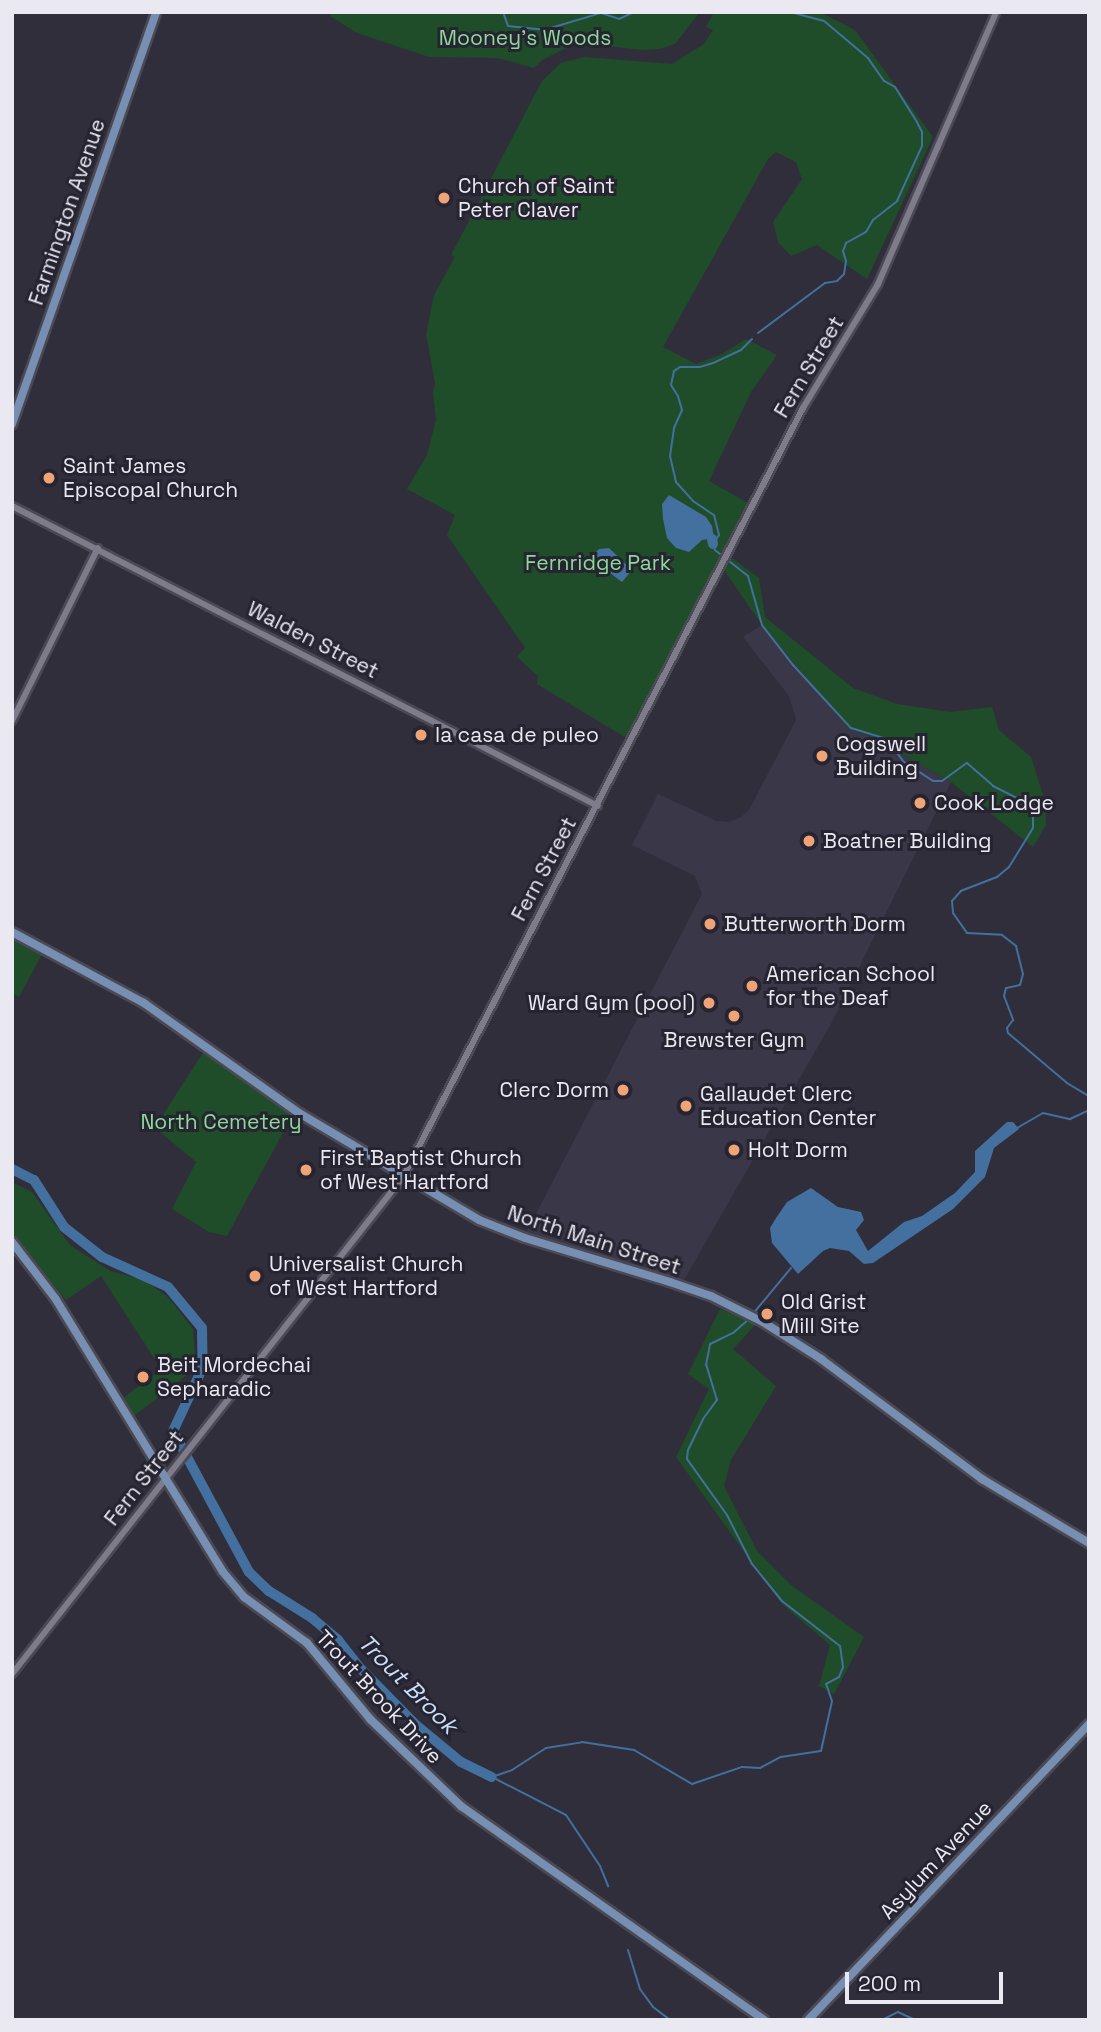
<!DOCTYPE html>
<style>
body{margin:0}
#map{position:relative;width:1101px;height:2032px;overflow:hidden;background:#302e3b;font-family:"Space Grotesk",sans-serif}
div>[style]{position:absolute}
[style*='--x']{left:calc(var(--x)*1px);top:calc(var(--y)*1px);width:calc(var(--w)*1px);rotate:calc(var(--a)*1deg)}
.built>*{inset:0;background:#3a3749}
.green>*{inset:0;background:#1f4d29}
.water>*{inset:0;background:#43709e}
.stream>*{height:2px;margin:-1px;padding:0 1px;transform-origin:1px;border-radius:1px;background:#43709e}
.river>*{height:10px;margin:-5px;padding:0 5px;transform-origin:5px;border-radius:5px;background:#43709e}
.roads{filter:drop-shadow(2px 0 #4a4954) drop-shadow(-2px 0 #4a4954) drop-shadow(0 2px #4a4954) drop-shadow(0 -2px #4a4954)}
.minor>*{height:6px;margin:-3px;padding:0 3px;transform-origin:3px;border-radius:3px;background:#7e7c8a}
.major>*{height:8px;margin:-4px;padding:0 4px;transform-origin:4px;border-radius:4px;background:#778fb3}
.dots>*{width:19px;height:19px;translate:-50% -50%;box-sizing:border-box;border:4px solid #262431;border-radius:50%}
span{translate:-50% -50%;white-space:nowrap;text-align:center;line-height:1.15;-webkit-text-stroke:6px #262431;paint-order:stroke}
.park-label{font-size:21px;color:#8cd999}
.poi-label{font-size:21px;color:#eae9f1}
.left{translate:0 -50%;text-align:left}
.right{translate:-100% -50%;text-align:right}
.street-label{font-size:21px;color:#eae9f1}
.water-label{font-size:23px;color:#c7e1fd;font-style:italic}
.frame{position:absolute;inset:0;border:14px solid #eae9f1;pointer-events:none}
.scale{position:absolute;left:845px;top:1972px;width:158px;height:32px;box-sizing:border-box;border:4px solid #eae9f1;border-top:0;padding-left:9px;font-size:21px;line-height:24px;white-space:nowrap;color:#eae9f1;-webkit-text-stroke:5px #262431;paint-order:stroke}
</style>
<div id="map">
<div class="built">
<div style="clip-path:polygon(762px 625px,849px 729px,870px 736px,951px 782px,832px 1022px,684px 1280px,526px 1233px,702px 894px,695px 876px,632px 845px,658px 794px,717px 821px,729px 822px,741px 817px,749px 810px,796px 720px,789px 696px,743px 637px)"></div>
</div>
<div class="green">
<div style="clip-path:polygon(332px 12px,700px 12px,675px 44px,660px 49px,642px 50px,591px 44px,572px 45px,542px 60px,534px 68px,498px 58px,429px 57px,357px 33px,330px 16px)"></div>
<div style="clip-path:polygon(714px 12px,820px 12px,855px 30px,933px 137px,867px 279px,817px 245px,791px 256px,778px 242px,773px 222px,802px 179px,796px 162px,776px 152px,768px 159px,663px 347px,696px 364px,724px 353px,746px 339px,777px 355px,751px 392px,709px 481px,748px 503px,628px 739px,537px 684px,538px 676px,517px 657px,525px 648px,447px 535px,455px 515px,407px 489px,427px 455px,436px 420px,433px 392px,435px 383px,426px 334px,434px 295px,455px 257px,451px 255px,542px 81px,561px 63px,584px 57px,672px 64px,704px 44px,713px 30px,706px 27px)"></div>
<div style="clip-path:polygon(732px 558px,759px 578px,765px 617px,853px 688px,897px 704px,950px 712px,992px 707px,999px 730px,1031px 757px,1045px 801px,1046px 825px,1033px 847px,951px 782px,870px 736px,849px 729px,762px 625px,724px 570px)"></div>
<div style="clip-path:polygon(12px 937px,42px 954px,19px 997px,12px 993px)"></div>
<div style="clip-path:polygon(204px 1051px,292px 1116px,227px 1236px,209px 1232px,172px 1209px,196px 1162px,160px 1132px,159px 1121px)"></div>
<div style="clip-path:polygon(12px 1182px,32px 1192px,70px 1245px,110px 1271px,144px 1280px,168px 1297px,193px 1329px,196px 1368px,134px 1416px,123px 1398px,174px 1360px,170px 1352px,156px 1361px,101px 1276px,66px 1300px,12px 1233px)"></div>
<div style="clip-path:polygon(720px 1309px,757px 1323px,733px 1349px,776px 1386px,731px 1460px,724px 1486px,757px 1551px,791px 1585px,864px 1637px,834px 1694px,819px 1686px,830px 1645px,781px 1603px,676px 1457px,709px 1389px,688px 1374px)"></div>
</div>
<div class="water">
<div style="clip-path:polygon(669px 495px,706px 517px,712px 526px,714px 538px,702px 540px,689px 552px,676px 548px,667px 538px,663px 519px,662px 504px)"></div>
<div style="clip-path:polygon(609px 548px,632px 570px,622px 582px,602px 567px,604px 560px,592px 556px,599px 549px)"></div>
<div style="clip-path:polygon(1007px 1122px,1013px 1122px,1019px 1129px,994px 1148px,985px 1177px,953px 1209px,873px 1263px,864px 1264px,849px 1251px,830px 1248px,823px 1251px,798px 1274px,772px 1243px,770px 1228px,776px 1218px,787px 1202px,811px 1188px,838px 1207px,861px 1212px,864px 1220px,856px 1230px,868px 1251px,904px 1222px,922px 1216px,955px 1193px,975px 1172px,975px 1151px)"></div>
</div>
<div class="stream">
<div style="--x:503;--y:12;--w:15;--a:70"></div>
<div style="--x:508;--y:26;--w:36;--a:6"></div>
<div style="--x:544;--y:30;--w:59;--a:-16.6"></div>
<div style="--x:601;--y:13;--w:19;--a:18"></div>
<div style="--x:619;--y:19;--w:17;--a:-25"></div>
<div style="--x:758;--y:333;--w:84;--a:-36.7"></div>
<div style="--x:825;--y:283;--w:12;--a:-9"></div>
<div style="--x:837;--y:281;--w:10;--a:-45"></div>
<div style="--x:844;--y:274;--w:13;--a:-81"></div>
<div style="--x:846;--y:261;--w:10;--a:-107"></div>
<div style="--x:843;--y:251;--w:9;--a:-69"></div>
<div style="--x:846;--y:243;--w:23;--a:-29"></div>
<div style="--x:866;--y:232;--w:14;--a:-60"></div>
<div style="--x:873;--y:220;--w:31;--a:-38"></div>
<div style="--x:897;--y:201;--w:60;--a:-65.6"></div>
<div style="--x:922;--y:146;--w:14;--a:-90"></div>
<div style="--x:922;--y:132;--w:11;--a:-117"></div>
<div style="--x:917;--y:122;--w:41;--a:-122.2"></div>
<div style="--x:895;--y:87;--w:13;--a:-151"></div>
<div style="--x:884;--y:81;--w:28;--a:-125"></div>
<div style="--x:868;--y:58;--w:57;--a:-139.9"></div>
<div style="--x:824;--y:21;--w:34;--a:-165"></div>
<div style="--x:752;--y:339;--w:16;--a:135"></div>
<div style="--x:741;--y:350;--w:31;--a:155"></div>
<div style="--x:713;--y:363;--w:14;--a:163"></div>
<div style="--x:700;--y:367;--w:20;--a:180"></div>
<div style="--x:680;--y:367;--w:7;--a:146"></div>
<div style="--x:674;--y:371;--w:14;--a:102"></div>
<div style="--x:671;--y:385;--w:13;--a:58"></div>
<div style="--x:678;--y:396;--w:15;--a:74"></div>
<div style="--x:682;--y:410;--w:20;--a:114"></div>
<div style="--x:674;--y:428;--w:28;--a:98"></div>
<div style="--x:670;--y:456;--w:27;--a:77"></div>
<div style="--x:676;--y:482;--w:25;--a:48"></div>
<div style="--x:693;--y:501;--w:25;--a:34"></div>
<div style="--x:714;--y:515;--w:21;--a:76"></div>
<div style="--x:719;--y:535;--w:11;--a:124"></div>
<div style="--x:713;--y:544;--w:6;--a:72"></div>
<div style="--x:715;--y:550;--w:42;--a:38.2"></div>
<div style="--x:748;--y:576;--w:51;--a:74.1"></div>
<div style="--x:762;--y:625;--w:51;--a:52.2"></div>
<div style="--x:793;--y:665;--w:86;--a:47.4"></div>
<div style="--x:851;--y:728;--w:38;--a:17"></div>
<div style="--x:887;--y:739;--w:29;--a:54"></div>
<div style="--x:904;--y:762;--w:35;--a:33"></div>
<div style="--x:933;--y:781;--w:9;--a:0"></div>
<div style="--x:942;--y:781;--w:31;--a:-36"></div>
<div style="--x:967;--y:763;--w:35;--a:41"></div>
<div style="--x:993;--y:786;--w:37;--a:27"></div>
<div style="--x:1026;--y:803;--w:11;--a:49"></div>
<div style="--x:1033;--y:811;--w:17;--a:90"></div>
<div style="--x:1033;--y:828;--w:46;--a:121.6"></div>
<div style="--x:1009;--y:867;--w:16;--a:140"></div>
<div style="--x:997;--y:877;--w:39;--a:159"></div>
<div style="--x:961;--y:891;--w:13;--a:132"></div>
<div style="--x:952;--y:901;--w:12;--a:85"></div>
<div style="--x:953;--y:913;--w:24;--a:55"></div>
<div style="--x:967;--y:933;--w:35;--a:3"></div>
<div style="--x:1002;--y:935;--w:18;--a:38"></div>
<div style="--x:1016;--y:946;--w:29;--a:76"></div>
<div style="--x:1023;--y:974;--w:11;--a:105"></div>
<div style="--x:1020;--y:985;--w:14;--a:168"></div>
<div style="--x:1006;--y:988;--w:8;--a:104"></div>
<div style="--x:1004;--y:996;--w:26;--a:69"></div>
<div style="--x:1013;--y:1020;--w:10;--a:127"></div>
<div style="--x:1007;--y:1028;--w:5;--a:79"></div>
<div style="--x:1008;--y:1033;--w:77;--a:40.3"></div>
<div style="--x:1067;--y:1083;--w:26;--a:31"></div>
<div style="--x:1017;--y:1128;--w:30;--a:-30"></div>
<div style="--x:1043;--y:1113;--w:28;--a:13"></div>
<div style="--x:1070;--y:1119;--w:21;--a:-25"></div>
<div style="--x:752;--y:1315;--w:61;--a:-50.3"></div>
<div style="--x:492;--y:1777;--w:21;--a:-19"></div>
<div style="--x:512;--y:1770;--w:40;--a:-32.9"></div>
<div style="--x:546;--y:1748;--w:36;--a:-9"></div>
<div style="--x:582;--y:1742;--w:53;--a:8.7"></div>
<div style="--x:634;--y:1750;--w:67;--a:30.4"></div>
<div style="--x:692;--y:1784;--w:53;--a:-18.8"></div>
<div style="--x:742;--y:1767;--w:18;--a:3"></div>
<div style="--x:760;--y:1768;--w:24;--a:-28"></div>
<div style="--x:781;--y:1757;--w:40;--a:-8.5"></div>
<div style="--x:821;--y:1751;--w:51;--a:-77.6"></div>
<div style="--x:832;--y:1701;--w:18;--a:-109"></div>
<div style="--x:826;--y:1684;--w:15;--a:-28"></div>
<div style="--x:839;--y:1677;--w:11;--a:-68"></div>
<div style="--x:843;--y:1667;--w:21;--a:-98"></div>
<div style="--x:840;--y:1646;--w:73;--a:-142.2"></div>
<div style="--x:782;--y:1601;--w:48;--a:-129"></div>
<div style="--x:752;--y:1564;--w:55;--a:-117"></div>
<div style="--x:727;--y:1515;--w:69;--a:-125.5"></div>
<div style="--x:687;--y:1459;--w:9;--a:-84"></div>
<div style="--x:688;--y:1450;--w:34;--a:-64"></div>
<div style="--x:703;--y:1419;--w:24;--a:-54"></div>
<div style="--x:717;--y:1400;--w:37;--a:-107"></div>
<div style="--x:706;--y:1365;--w:21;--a:-79"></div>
<div style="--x:710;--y:1344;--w:25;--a:-26"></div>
<div style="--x:733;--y:1333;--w:21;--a:-41"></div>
<div style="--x:492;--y:1777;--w:83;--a:27.2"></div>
<div style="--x:566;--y:1815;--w:61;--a:56.3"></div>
<div style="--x:600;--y:1866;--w:22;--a:68"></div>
<div style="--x:628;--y:1950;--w:41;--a:72.9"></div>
<div style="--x:640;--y:1989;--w:22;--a:54"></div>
<div style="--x:653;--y:2007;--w:21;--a:37"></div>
<div style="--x:882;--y:2020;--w:18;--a:-27"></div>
<div style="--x:898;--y:2012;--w:19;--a:25"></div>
</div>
<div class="river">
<div style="--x:712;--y:539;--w:5;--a:79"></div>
<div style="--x:12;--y:1169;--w:25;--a:27"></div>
<div style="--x:34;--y:1180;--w:56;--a:57.4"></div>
<div style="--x:64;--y:1227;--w:48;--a:38.3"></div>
<div style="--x:102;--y:1257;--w:72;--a:24.4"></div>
<div style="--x:168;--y:1287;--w:53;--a:50.3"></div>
<div style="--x:202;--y:1328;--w:39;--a:89"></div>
<div style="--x:203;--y:1367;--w:71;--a:115.1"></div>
<div style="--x:173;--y:1431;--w:160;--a:61.7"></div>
<div style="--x:249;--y:1572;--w:28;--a:44"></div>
<div style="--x:269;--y:1591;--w:51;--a:32.1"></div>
<div style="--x:312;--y:1618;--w:34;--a:40"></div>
<div style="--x:338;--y:1640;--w:37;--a:52"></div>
<div style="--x:361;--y:1669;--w:77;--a:45.5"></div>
<div style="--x:415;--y:1724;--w:60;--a:39.6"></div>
<div style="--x:461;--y:1762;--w:34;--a:26"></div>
</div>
<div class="roads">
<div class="minor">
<div style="--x:12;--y:506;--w:658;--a:27.11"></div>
<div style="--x:12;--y:721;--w:193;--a:-63.6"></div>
<div style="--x:12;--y:1674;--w:632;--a:-51.81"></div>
<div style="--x:403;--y:1177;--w:867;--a:-62.52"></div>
<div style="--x:803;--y:408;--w:145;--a:-58.8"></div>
<div style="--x:878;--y:284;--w:296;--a:-66.5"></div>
</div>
<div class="major">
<div style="--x:12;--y:424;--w:436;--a:-70.7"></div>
<div style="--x:12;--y:932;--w:150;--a:28.3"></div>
<div style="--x:144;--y:1003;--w:190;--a:35.4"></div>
<div style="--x:299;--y:1113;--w:209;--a:30.7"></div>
<div style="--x:479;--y:1220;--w:49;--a:21.4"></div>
<div style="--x:525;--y:1238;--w:152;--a:16.9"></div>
<div style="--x:670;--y:1282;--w:43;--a:18.9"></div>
<div style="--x:711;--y:1296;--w:58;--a:26.6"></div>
<div style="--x:763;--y:1322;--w:69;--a:32.5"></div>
<div style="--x:821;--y:1359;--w:201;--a:36.7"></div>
<div style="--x:982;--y:1479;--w:125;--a:30.9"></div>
<div style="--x:12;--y:1242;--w:71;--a:52.5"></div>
<div style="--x:55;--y:1298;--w:321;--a:58.5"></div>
<div style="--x:223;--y:1572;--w:33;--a:50"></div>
<div style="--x:244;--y:1597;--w:78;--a:36.1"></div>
<div style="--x:307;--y:1643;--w:99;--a:50.3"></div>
<div style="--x:370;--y:1719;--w:126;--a:43.7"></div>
<div style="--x:461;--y:1806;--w:371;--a:35.2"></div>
<div style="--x:808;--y:2020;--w:408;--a:-46.5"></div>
</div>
</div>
<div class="dots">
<div style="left:444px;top:198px;background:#efa377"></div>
<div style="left:49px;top:478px;background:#efa377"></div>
<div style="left:421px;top:735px;background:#efa377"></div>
<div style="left:822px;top:756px;background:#efa377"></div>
<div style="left:920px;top:803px;background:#efa377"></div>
<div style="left:809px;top:841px;background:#efa377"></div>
<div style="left:710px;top:924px;background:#efa377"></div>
<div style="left:752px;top:986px;background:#efa377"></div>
<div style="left:709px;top:1003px;background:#efa377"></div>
<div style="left:734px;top:1016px;background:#efa377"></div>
<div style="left:623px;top:1090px;background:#efa377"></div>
<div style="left:686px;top:1106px;background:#efa377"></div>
<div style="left:734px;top:1150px;background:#efa377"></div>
<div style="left:306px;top:1170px;background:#efa377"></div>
<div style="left:255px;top:1276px;background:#efa377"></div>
<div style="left:767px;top:1314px;background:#efa377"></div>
<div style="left:143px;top:1377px;background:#efa377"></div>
</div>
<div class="park-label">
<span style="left:525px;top:38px">Mooney's Woods</span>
<span style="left:598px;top:563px">Fernridge Park</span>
<span style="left:221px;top:1122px">North Cemetery</span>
</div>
<div class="poi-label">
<span class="left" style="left:458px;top:198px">Church of Saint<br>Peter Claver</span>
<span class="left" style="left:63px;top:478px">Saint James<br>Episcopal Church</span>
<span class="left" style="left:435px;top:735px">la casa de puleo</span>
<span class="left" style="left:836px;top:756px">Cogswell<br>Building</span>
<span class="left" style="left:934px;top:803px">Cook Lodge</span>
<span class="left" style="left:823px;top:841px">Boatner Building</span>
<span class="left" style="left:724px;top:924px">Butterworth Dorm</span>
<span class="left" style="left:766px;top:986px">American School<br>for the Deaf</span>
<span class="right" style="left:695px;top:1003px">Ward Gym (pool)</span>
<span style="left:734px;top:1040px">Brewster Gym</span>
<span class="right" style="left:609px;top:1090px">Clerc Dorm</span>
<span class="left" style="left:700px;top:1106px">Gallaudet Clerc<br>Education Center</span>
<span class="left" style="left:748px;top:1150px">Holt Dorm</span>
<span class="left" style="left:320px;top:1170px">First Baptist Church<br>of West Hartford</span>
<span class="left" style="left:269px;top:1276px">Universalist Church<br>of West Hartford</span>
<span class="left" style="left:781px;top:1314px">Old Grist<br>Mill Site</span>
<span class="left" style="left:157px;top:1377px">Beit Mordechai<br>Sepharadic</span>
</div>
<div class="street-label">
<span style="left:67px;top:212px;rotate:-71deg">Farmington Avenue</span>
<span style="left:809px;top:367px;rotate:-59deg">Fern Street</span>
<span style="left:313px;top:640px;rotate:27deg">Walden Street</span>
<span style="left:544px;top:869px;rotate:-62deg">Fern Street</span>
<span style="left:594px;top:1240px;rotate:18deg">North Main Street</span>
<span style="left:144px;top:1478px;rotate:-52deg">Fern Street</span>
<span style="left:379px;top:1697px;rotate:47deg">Trout Brook Drive</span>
<span style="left:936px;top:1860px;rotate:-47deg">Asylum Avenue</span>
</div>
<div class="water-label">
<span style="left:408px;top:1684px;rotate:45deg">Trout Brook</span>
</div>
<div class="frame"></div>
<div class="scale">200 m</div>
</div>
